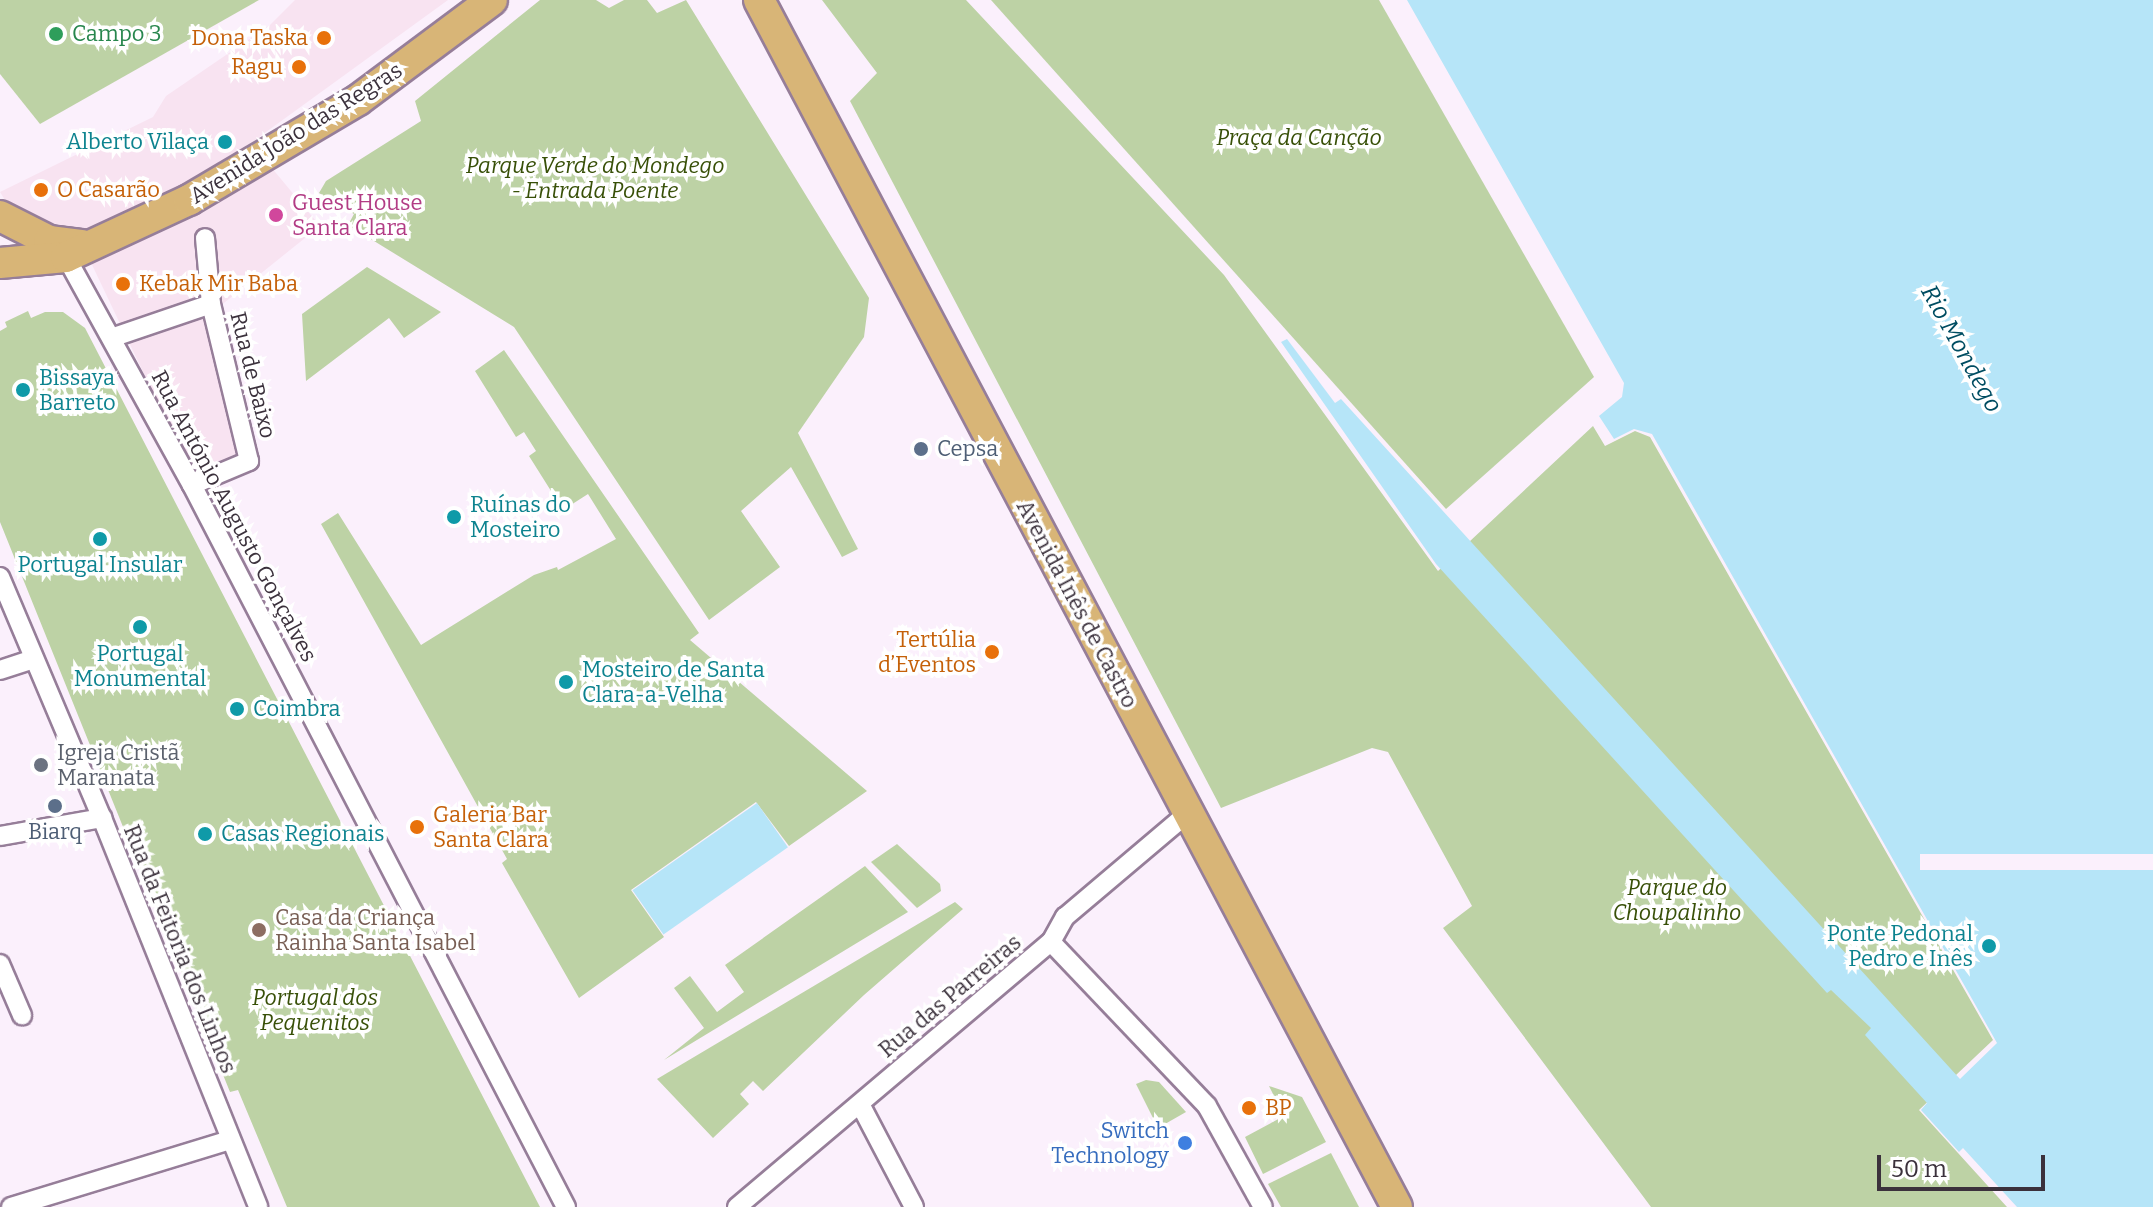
<!DOCTYPE html>
<meta charset="utf-8">
<style>
body{margin:0}
#map{position:relative;width:2153px;height:1207px;overflow:hidden;background:#fbf0fc;font-family:Bitter,serif}
div>[style]{position:absolute}
[style*='--x']{left:calc(var(--x)*1px);top:calc(var(--y)*1px);width:calc(var(--w)*1px);rotate:calc(var(--a)*1deg)}
.commercial>*{inset:0;background:#f8e3f1}
.green>*{inset:0;background:#bdd2a5}
.water>*{inset:0;background:#b6e5f8;transform-origin:0 0}
.pier>*{inset:0;background:#fbf0fc;transform-origin:0 0}
.roads{filter:drop-shadow(2px 0 #967e99) drop-shadow(-2px 0 #967e99) drop-shadow(0 2px #967e99) drop-shadow(0 -2px #967e99)}
.street>*{height:18px;margin:-9px;padding:0 9px;transform-origin:9px;border-radius:9px;background:#fff}
.primary>*{height:30px;margin:-15px;padding:0 15px;transform-origin:15px;border-radius:15px;background:#d8b577}
.dots>*{width:22px;height:22px;translate:-50% -50%;box-sizing:border-box;border:4px solid #fff;border-radius:50%}
span{translate:-50% -50%;white-space:nowrap;text-align:center;line-height:1.15;-webkit-text-stroke:7px #fff;paint-order:stroke}
.leisure-label{font-size:22px;color:#27864d}
.left{translate:0 -50%;text-align:left}
.food-label{font-size:22px;color:#c56008}
.right{translate:-100% -50%;text-align:right}
.street-label{font-size:22px;color:#3b313c}
.park-label{font-size:22px;color:#385008;font-style:italic}
.culture-label{font-size:22px;color:#0d838f}
.hotel-label{font-size:22px;color:#b23c85}
.service-label{font-size:22px;color:#4e5e75}
.worship-label{font-size:22px;color:#5b616d}
.education-label{font-size:22px;color:#785e54}
.shop-label{font-size:22px;color:#366cbe}
.water-label{font-size:24px;color:#004d62;font-style:italic}
.scale{position:absolute;left:1877px;top:1155px;width:168px;height:36px;box-sizing:border-box;border:4px solid #3b313c;border-top:0;padding-left:10px;font-size:24px;line-height:28px;white-space:nowrap;color:#3b313c;-webkit-text-stroke:6px #fff;paint-order:stroke}
</style>
<div id="map">
<div class="commercial">
<div style="clip-path:polygon(295px 0,448px 0,251px 143px,320px 226px,209px 315px,245px 457px,195px 481px,74px 227px,33px 220px,8px 205px,0 192px,153px 117px,166px 96px,270px 25px)"></div>
</div>
<div class="green">
<div style="clip-path:polygon(0 0,259px 0,40px 124px,0 74px)"></div>
<div style="clip-path:polygon(540px 0,596px 0,609px 8px,624px 0,647px 0,657px 13px,686px 0,869px 298px,864px 337px,798px 433px,858px 549px,842px 557px,791px 467px,741px 511px,780px 567px,709px 620px,514px 327px,348px 225px,354px 214px,319px 193px,326px 181px,421px 121px,415px 101px)"></div>
<div style="clip-path:polygon(822px 0,966px 0,1224px 275px,1438px 571px,1593px 426px,1605px 446px,1635px 431px,1650px 437px,1993px 1040px,1919px 1110px,2007px 1207px,1651px 1207px,1443px 928px,1472px 906px,1388px 752px,1372px 748px,1221px 808px,850px 101px,877px 73px)"></div>
<div style="clip-path:polygon(991px 0,1379px 0,1594px 377px,1446px 509px)"></div>
<div style="clip-path:polygon(367px 267px,441px 312px,404px 338px,389px 318px,306px 381px,302px 314px)"></div>
<div style="clip-path:polygon(28px 311px,31px 318px,45px 312px,63px 312px,85px 328px,540px 1207px,287px 1207px,238px 1090px,230px 1092px,0 522px,0 331px,7px 327px,5px 322px)"></div>
<div style="clip-path:polygon(504px 350px,699px 633px,690px 640px,867px 791px,789px 846px,756px 802px,631px 890px,664px 937px,579px 998px,502px 863px,507px 859px,321px 524px,338px 513px,421px 645px,534px 575px,557px 567px,558px 570px,616px 539px,588px 494px,563px 510px,529px 456px,536px 451px,524px 432px,516px 437px,475px 371px)"></div>
<div style="clip-path:polygon(897px 844px,940px 884px,941px 891px,917px 908px,871px 862px)"></div>
<div style="clip-path:polygon(865px 866px,908px 912px,664px 1060px,704px 1028px,674px 988px,690px 976px,717px 1012px,744px 992px,725px 965px)"></div>
<div style="clip-path:polygon(955px 902px,963px 909px,864px 995px,763px 1091px,753px 1081px,740px 1094px,749px 1104px,713px 1138px,657px 1079px)"></div>
<div style="clip-path:polygon(1146px 1080px,1159px 1082px,1186px 1112px,1158px 1128px,1136px 1084px)"></div>
<div style="clip-path:polygon(1269px 1086px,1302px 1097px,1326px 1142px,1263px 1174px,1245px 1137px,1284px 1116px)"></div>
<div style="clip-path:polygon(1331px 1153px,1359px 1207px,1281px 1207px,1268px 1184px)"></div>
</div>
<div class="water">
<div style="clip-path:polygon(1407px 0,2153px 0,2153px 1207px,2017px 1207px,1963px 1148px,1959px 1152px,1921px 1110px,1927px 1103px,1865px 1035px,1871px 1028px,1831px 990px,1827px 993px,1436px 564px,1281px 342px,1287px 339px,1335px 403px,1341px 399px,1960px 1079px,1997px 1043px,1652px 434px,1634px 429px,1614px 439px,1599px 416px,1622px 397px,1624px 383px)"></div>
<div style="left:757px;top:803px;width:54px;height:152px;rotate:55deg"></div>
</div>
<div class="pier">
<div style="left:2153px;top:854px;width:16px;height:233px;rotate:90deg"></div>
</div>
<div class="roads">
<div class="street">
<div style="--x:66;--y:257;--w:260;--a:61.1"></div>
<div style="--x:192;--y:485;--w:813;--a:62.62"></div>
<div style="--x:114;--y:337;--w:102;--a:-18.8"></div>
<div style="--x:192;--y:485;--w:62;--a:-22.8"></div>
<div style="--x:249;--y:461;--w:162;--a:-103.6"></div>
<div style="--x:211;--y:304;--w:66;--a:-95.2"></div>
<div style="--x:0;--y:577;--w:262;--a:67.1"></div>
<div style="--x:102;--y:818;--w:419;--a:68.1"></div>
<div style="--x:0;--y:670;--w:35;--a:-18"></div>
<div style="--x:0;--y:836;--w:104;--a:-10"></div>
<div style="--x:1051;--y:942;--w:226;--a:46.4"></div>
<div style="--x:1207;--y:1106;--w:115;--a:61"></div>
<div style="--x:0;--y:964;--w:56;--a:66.7"></div>
<div style="--x:860;--y:1104;--w:116;--a:62.3"></div>
<div style="--x:11;--y:1207;--w:229;--a:-17"></div>
<div style="--x:737;--y:1207;--w:411;--a:-40.2"></div>
<div style="--x:1051;--y:942;--w:29;--a:-61"></div>
<div style="--x:1065;--y:917;--w:160;--a:-40.2"></div>
</div>
<div class="primary">
<div style="--x:759;--y:0;--w:1365;--a:62.14"></div>
<div style="--x:0;--y:216;--w:55;--a:27"></div>
<div style="--x:49;--y:241;--w:34;--a:7"></div>
<div style="--x:0;--y:263;--w:66;--a:-5.2"></div>
<div style="--x:66;--y:257;--w:136;--a:-24.9"></div>
<div style="--x:189;--y:200;--w:196;--a:-30.6"></div>
<div style="--x:358;--y:100;--w:167;--a:-36.7"></div>
</div>
</div>
<div class="dots">
<div style="left:56px;top:34px;background:#2e9e5b"></div>
<div style="left:324px;top:38px;background:#e8710a"></div>
<div style="left:299px;top:67px;background:#e8710a"></div>
<div style="left:225px;top:142px;background:#0f9aa8"></div>
<div style="left:41px;top:190px;background:#e8710a"></div>
<div style="left:276px;top:215px;background:#d1479c"></div>
<div style="left:123px;top:284px;background:#e8710a"></div>
<div style="left:23px;top:390px;background:#0f9aa8"></div>
<div style="left:921px;top:449px;background:#5c6f8a"></div>
<div style="left:454px;top:517px;background:#0f9aa8"></div>
<div style="left:100px;top:539px;background:#0f9aa8"></div>
<div style="left:140px;top:627px;background:#0f9aa8"></div>
<div style="left:992px;top:652px;background:#e8710a"></div>
<div style="left:566px;top:682px;background:#0f9aa8"></div>
<div style="left:237px;top:709px;background:#0f9aa8"></div>
<div style="left:41px;top:765px;background:#6b7280"></div>
<div style="left:55px;top:806px;background:#5c6f8a"></div>
<div style="left:417px;top:827px;background:#e8710a"></div>
<div style="left:205px;top:834px;background:#0f9aa8"></div>
<div style="left:259px;top:930px;background:#8d6e63"></div>
<div style="left:1989px;top:946px;background:#0f9aa8"></div>
<div style="left:1249px;top:1108px;background:#e8710a"></div>
<div style="left:1185px;top:1143px;background:#3f7fe0"></div>
</div>
<div class="leisure-label">
<span class="left" style="left:72px;top:34px">Campo 3</span>
</div>
<div class="food-label">
<span class="right" style="left:308px;top:38px">Dona Taska</span>
<span class="right" style="left:283px;top:67px">Ragu</span>
<span class="left" style="left:57px;top:190px">O Casarão</span>
<span class="left" style="left:139px;top:284px">Kebak Mir Baba</span>
<span class="right" style="left:976px;top:652px">Tertúlia<br>d’Eventos</span>
<span class="left" style="left:433px;top:827px">Galeria Bar<br>Santa Clara</span>
<span class="left" style="left:1265px;top:1108px">BP</span>
</div>
<div class="street-label">
<span style="left:296px;top:133px;rotate:-32deg">Avenida João das Regras</span>
<span style="left:253px;top:375px;rotate:76deg">Rua de Baixo</span>
<span style="left:234px;top:516px;rotate:62deg">Rua António Augusto Gonçalves</span>
<span style="left:1077px;top:604px;rotate:62deg">Avenida Inês de Castro</span>
<span style="left:180px;top:949px;rotate:68deg">Rua da Feitoria dos Linhos</span>
<span style="left:950px;top:996px;rotate:-40deg">Rua das Parreiras</span>
</div>
<div class="park-label">
<span style="left:1299px;top:138px">Praça da Canção</span>
<span style="left:595px;top:178px">Parque Verde do Mondego<br>- Entrada Poente</span>
<span style="left:1677px;top:900px">Parque do<br>Choupalinho</span>
<span style="left:315px;top:1010px">Portugal dos<br>Pequenitos</span>
</div>
<div class="culture-label">
<span class="right" style="left:209px;top:142px">Alberto Vilaça</span>
<span class="left" style="left:39px;top:390px">Bissaya<br>Barreto</span>
<span class="left" style="left:470px;top:517px">Ruínas do<br>Mosteiro</span>
<span style="left:100px;top:565px">Portugal Insular</span>
<span style="left:140px;top:666px">Portugal<br>Monumental</span>
<span class="left" style="left:582px;top:682px">Mosteiro de Santa<br>Clara-a-Velha</span>
<span class="left" style="left:253px;top:709px">Coimbra</span>
<span class="left" style="left:221px;top:834px">Casas Regionais</span>
<span class="right" style="left:1973px;top:946px">Ponte Pedonal<br>Pedro e Inês</span>
</div>
<div class="hotel-label">
<span class="left" style="left:292px;top:215px">Guest House<br>Santa Clara</span>
</div>
<div class="service-label">
<span class="left" style="left:937px;top:449px">Cepsa</span>
<span style="left:55px;top:832px">Biarq</span>
</div>
<div class="worship-label">
<span class="left" style="left:57px;top:765px">Igreja Cristã<br>Maranata</span>
</div>
<div class="education-label">
<span class="left" style="left:275px;top:930px">Casa da Criança<br>Rainha Santa Isabel</span>
</div>
<div class="shop-label">
<span class="right" style="left:1169px;top:1143px">Switch<br>Technology</span>
</div>
<div class="water-label">
<span style="left:1961px;top:349px;rotate:61deg">Rio Mondego</span>
</div>
<div class="scale">50 m</div>
</div>
